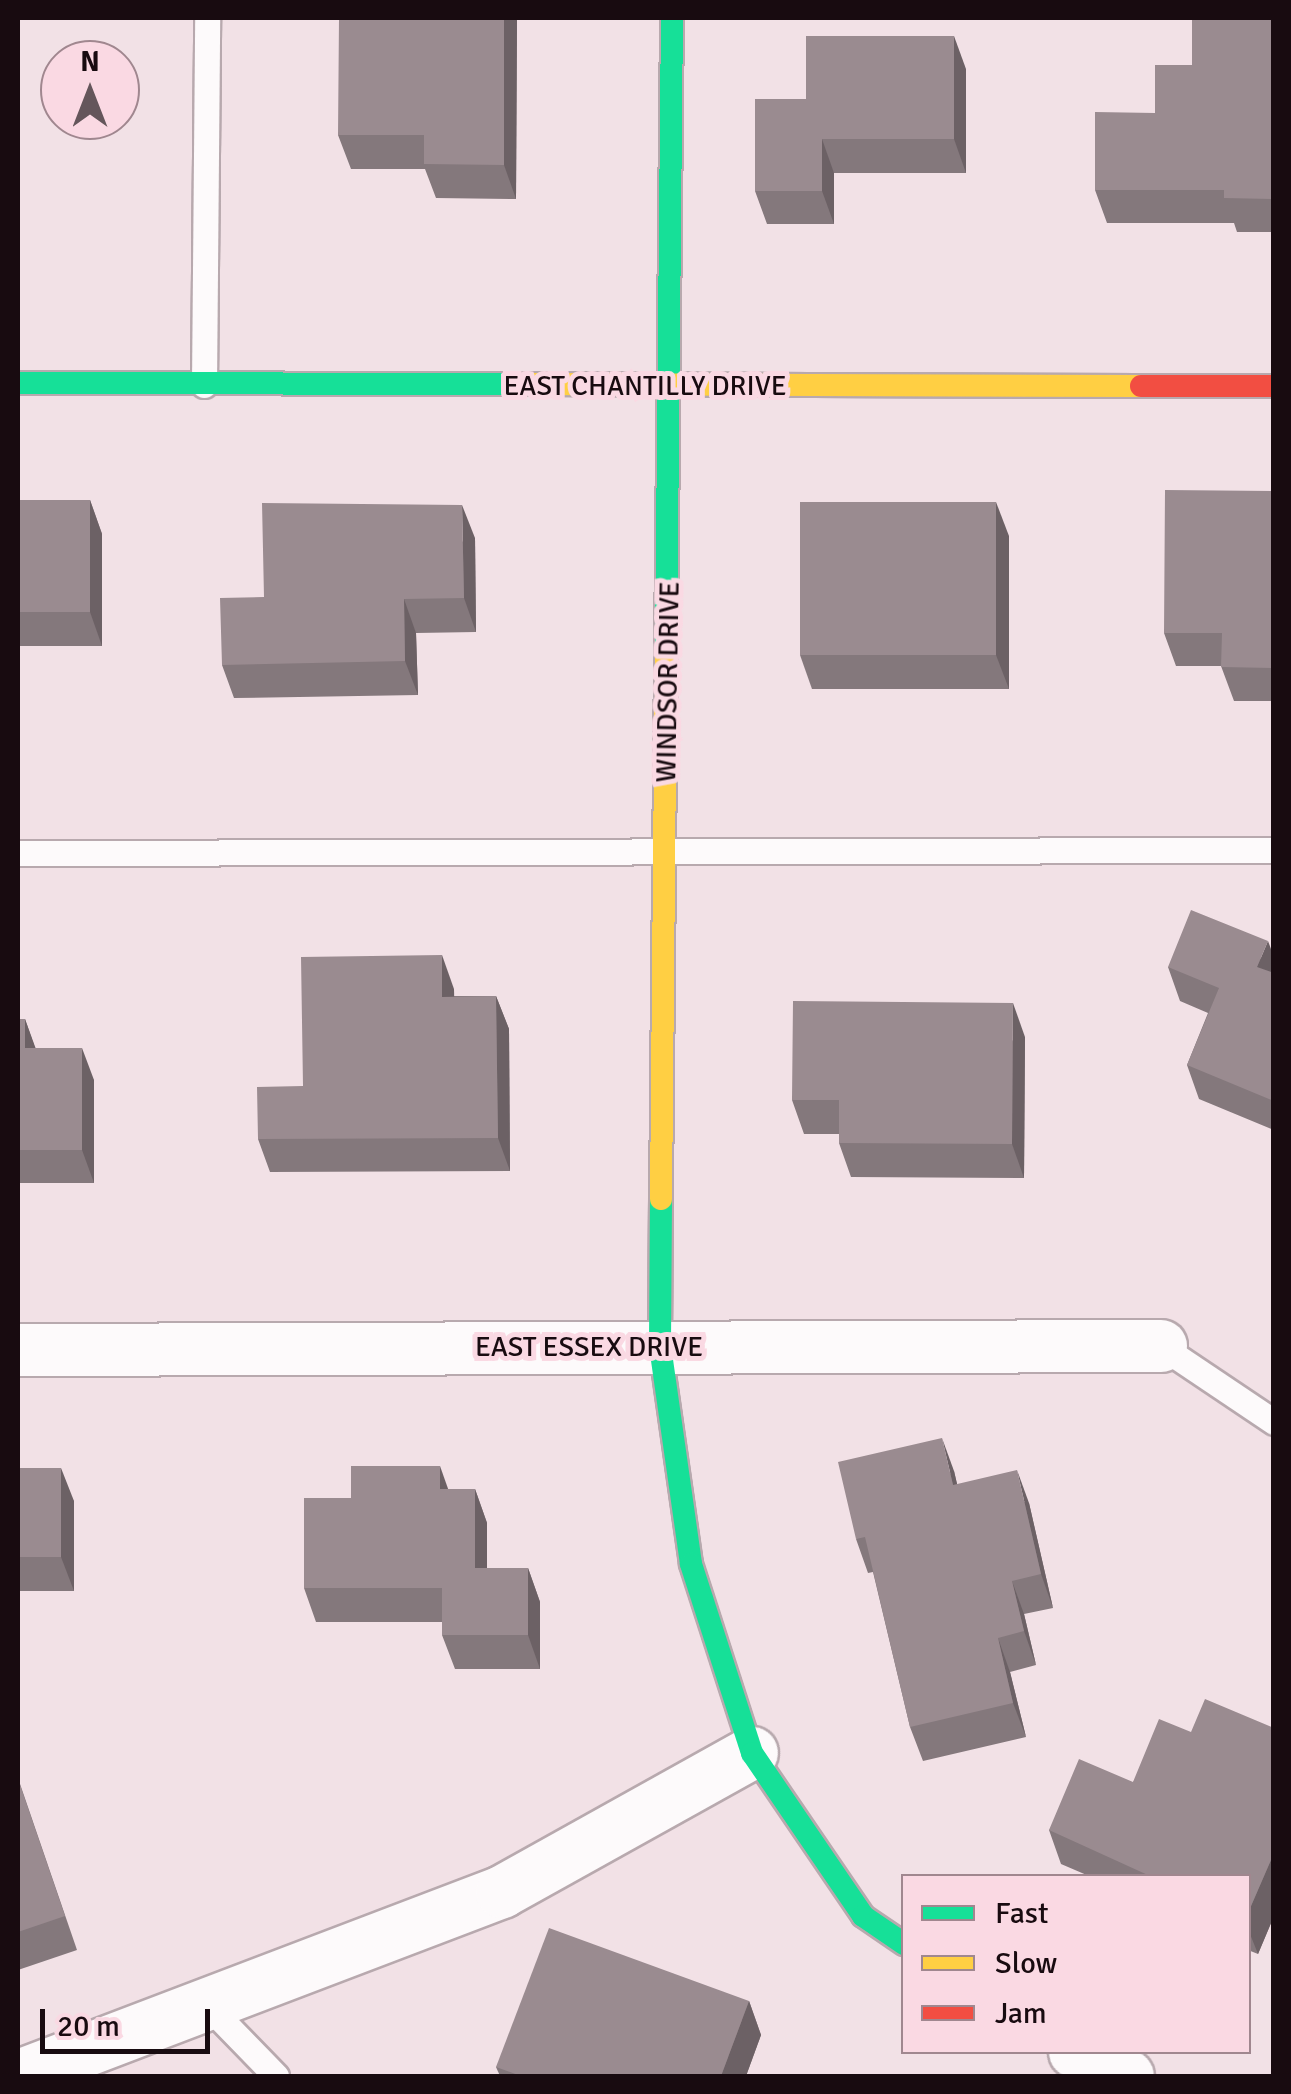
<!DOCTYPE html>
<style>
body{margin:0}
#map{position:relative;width:1291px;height:2094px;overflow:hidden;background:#f2e1e6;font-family:Signika,sans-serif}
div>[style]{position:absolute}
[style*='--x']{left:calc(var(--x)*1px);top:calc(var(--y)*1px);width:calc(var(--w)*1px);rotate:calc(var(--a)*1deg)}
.roads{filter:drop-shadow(2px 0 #b8a9ae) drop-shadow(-2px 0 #b8a9ae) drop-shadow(0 2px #b8a9ae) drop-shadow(0 -2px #b8a9ae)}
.lane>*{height:25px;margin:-12.5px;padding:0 12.5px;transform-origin:12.5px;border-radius:12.5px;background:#fdfafb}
.street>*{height:52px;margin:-26px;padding:0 26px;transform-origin:26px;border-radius:26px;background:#fdfafb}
.fast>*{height:22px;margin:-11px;padding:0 11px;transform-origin:11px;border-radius:11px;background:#16e098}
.slow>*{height:22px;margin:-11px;padding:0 11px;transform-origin:11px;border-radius:11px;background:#ffcf43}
.jam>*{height:22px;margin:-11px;padding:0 11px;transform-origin:11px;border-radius:11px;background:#f24e42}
.wall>*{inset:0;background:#84787c}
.shaded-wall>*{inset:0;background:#6c6165}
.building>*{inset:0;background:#9a8b90;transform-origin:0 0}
span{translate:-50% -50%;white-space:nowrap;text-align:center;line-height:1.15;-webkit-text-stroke:10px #fad9e3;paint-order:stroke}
.street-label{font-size:28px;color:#180b10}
.frame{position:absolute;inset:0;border:20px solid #180b10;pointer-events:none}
.legend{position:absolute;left:901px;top:1874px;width:350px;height:180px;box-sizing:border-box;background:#fad9e3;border:2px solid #a0878f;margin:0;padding:12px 18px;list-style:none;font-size:30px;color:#180b10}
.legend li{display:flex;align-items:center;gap:20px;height:50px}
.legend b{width:50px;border:2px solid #a0878f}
.north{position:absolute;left:40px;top:40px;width:100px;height:100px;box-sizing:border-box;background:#fad9e3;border:2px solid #a0878f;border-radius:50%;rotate:0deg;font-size:28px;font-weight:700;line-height:40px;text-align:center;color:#180b10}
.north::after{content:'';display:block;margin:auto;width:35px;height:45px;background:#64565b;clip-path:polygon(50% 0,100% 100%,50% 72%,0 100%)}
.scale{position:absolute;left:40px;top:2009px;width:170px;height:45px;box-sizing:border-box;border:5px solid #180b10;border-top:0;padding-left:12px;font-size:30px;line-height:35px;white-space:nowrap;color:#180b10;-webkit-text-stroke:8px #fad9e3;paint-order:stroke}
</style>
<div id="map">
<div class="roads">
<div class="lane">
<div style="--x:204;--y:385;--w:367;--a:-89.5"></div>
<div style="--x:18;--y:853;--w:1256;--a:-0.14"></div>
<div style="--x:1161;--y:1346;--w:136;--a:33.9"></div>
<div style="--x:207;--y:2005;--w:99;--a:45.8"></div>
</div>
<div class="street">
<div style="--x:18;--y:1350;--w:1143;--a:-0.2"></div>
<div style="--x:1075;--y:2052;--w:58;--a:24.4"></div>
<div style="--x:19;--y:2076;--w:517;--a:-20.85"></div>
<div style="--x:502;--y:1892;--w:286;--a:-29.1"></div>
</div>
<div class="fast">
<div style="--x:18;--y:383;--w:508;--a:0.11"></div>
<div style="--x:666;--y:649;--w:631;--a:-89.46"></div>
<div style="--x:661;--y:1199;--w:147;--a:90.4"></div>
<div style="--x:660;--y:1346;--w:220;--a:81.9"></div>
<div style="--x:691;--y:1564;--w:199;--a:72.1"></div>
<div style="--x:752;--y:1753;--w:197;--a:55.7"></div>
<div style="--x:863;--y:1916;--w:50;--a:34.3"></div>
</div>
<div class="slow">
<div style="--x:526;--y:384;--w:615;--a:0.19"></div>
<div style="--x:661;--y:1199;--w:550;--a:-89.48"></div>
</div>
<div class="jam">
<div style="--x:1141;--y:386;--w:133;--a:0"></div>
</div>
</div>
<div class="wall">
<div style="clip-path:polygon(517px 18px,516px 199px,436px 198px,425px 169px,351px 169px,338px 135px)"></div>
<div style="clip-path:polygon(1274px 19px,1274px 232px,1237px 232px,1234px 223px,1107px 223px,1095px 190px,1192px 65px)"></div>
<div style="clip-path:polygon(966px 69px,966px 173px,834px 173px,834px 224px,767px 224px,755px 191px,806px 99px)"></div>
<div style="clip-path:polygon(1274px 491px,1274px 701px,1234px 701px,1221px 666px,1176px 666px,1164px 633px)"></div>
<div style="clip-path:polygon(18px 500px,90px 500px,102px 534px,102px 646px,18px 646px)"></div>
<div style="clip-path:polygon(1009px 536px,1009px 689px,812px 689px,800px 655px)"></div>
<div style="clip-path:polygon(475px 538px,476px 632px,416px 633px,418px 695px,234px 698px,222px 665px,264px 597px)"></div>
<div style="clip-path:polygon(1274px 957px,1274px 1130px,1199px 1099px,1187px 1065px,1208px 1013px,1180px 1001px,1168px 967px)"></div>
<div style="clip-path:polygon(454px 989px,454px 996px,496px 996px,509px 1029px,510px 1171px,270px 1172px,258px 1139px,303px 1086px)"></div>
<div style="clip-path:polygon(18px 1019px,25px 1019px,35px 1048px,94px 1080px,94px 1183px,18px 1183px)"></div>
<div style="clip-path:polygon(1025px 1037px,1024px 1178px,851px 1177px,839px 1143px,839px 1134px,804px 1134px,792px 1100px)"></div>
<div style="clip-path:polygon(18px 1468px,74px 1501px,74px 1591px,18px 1591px)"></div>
<div style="clip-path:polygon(954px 1471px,957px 1484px,1029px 1503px,1053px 1608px,1024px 1614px,1036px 1665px,1010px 1672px,1026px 1737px,923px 1761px,910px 1727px,873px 1572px,868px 1573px,856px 1539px)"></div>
<div style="clip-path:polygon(448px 1489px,475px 1489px,487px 1523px,487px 1568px,528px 1568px,540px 1602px,540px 1669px,455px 1669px,442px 1635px,442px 1622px,316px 1622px,304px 1588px,351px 1498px)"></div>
<div style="clip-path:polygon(1274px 1728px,1274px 1916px,1258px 1954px,1248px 1950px,1248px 1876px,1089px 1876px,1061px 1864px,1049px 1830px,1133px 1782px,1191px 1732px)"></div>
<div style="clip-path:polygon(18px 1778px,77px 1950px,18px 1970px)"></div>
<div style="clip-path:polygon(749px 2001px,761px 2035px,746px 2076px,500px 2076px,496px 2067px)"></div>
</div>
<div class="shaded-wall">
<div style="clip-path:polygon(504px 18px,517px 18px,516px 199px,504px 165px)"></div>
<div style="clip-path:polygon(954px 36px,966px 69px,966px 173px,954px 139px)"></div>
<div style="clip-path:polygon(822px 139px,834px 173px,834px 224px,822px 191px)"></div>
<div style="clip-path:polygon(90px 500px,102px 534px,102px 646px,90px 612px)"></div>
<div style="clip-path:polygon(996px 502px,1009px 536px,1009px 689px,996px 655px)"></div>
<div style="clip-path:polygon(462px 505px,475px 538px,476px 632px,464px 598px)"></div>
<div style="clip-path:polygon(404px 599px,416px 633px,418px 695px,405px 661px)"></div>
<div style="clip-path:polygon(1268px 941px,1274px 957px,1274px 991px,1257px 967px)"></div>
<div style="clip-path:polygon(442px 955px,454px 989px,455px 1030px,442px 997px)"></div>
<div style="clip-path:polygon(496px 996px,509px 1029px,510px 1171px,498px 1138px)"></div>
<div style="clip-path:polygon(1013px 1003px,1025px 1037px,1024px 1178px,1012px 1144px)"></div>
<div style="clip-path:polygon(25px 1019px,37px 1052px,25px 1048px)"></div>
<div style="clip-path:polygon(82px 1048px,94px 1080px,94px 1183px,82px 1150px)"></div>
<div style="clip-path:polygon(942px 1438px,954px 1471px,965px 1518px,953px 1485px)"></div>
<div style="clip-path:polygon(440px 1466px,452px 1500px,440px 1489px)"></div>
<div style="clip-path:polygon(61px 1468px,74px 1501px,74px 1591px,61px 1557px)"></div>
<div style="clip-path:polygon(1017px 1470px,1029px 1503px,1053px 1608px,1041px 1574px)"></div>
<div style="clip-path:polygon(475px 1489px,487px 1523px,487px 1602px,475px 1568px)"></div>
<div style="clip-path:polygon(528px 1568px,540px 1602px,540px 1669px,528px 1635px)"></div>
<div style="clip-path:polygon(1012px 1581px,1024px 1614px,1036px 1665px,1024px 1631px)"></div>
<div style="clip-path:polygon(998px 1638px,1010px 1672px,1026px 1737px,1013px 1703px)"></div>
<div style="clip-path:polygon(1274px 1853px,1274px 1916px,1258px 1954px,1248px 1929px,1248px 1913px)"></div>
<div style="clip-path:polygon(749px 2001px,761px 2035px,746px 2076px,721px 2076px)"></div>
</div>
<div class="building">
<div style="clip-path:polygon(339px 18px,504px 18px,504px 165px,424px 164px,424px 135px,338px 135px)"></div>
<div style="clip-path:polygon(1192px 19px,1274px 19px,1274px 199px,1224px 198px,1224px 190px,1095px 190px,1095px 112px,1155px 113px,1155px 65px,1192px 65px)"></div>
<div style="clip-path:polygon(806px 36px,954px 36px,954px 139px,822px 139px,822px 191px,755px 191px,755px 99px,806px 99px)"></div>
<div style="clip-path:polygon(1165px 490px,1274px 491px,1274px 668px,1221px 667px,1222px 633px,1164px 633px)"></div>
<div style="left:18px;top:500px;width:72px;height:112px"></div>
<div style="left:800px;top:502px;width:196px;height:153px"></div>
<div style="clip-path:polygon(262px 503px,462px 505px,464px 598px,404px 599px,405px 661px,222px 665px,220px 598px,264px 597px)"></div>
<div style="clip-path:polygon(1191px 910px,1268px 941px,1257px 967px,1274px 973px,1274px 1101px,1187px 1065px,1219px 988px,1168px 967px)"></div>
<div style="clip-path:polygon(442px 955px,442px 997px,496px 996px,498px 1138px,258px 1139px,257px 1087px,303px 1086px,301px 957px)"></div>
<div style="clip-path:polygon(793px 1001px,1013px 1003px,1012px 1144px,839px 1143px,839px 1100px,792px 1100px)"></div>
<div style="clip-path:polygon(18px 1019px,25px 1019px,25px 1048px,82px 1048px,82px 1150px,18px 1150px)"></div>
<div style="clip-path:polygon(942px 1438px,953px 1485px,1017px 1470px,1041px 1574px,1012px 1581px,1024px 1631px,998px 1638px,1013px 1703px,910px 1727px,865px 1537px,856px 1539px,838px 1462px)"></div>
<div style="clip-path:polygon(351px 1466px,440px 1466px,440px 1489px,475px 1489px,475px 1568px,528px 1568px,528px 1635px,442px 1635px,442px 1588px,304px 1588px,304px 1498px,351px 1498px)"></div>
<div style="left:18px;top:1468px;width:43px;height:89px"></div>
<div style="clip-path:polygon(1205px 1699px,1274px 1728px,1274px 1853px,1248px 1913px,1248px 1876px,1150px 1876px,1049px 1830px,1079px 1759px,1133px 1782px,1159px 1719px,1191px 1732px)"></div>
<div style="clip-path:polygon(18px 1779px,65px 1916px,18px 1932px)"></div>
<div style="clip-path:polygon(549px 1928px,749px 2001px,721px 2076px,521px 2076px,496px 2067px)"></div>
</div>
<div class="street-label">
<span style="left:645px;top:386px">EAST CHANTILLY DRIVE</span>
<span style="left:668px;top:682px;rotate:-89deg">WINDSOR DRIVE</span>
<span style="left:589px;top:1347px">EAST ESSEX DRIVE</span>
</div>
<div class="frame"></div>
<ul class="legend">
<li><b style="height:12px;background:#16e098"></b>Fast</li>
<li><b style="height:12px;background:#ffcf43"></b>Slow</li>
<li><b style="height:12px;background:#f24e42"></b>Jam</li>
</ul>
<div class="north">N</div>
<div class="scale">20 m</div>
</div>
